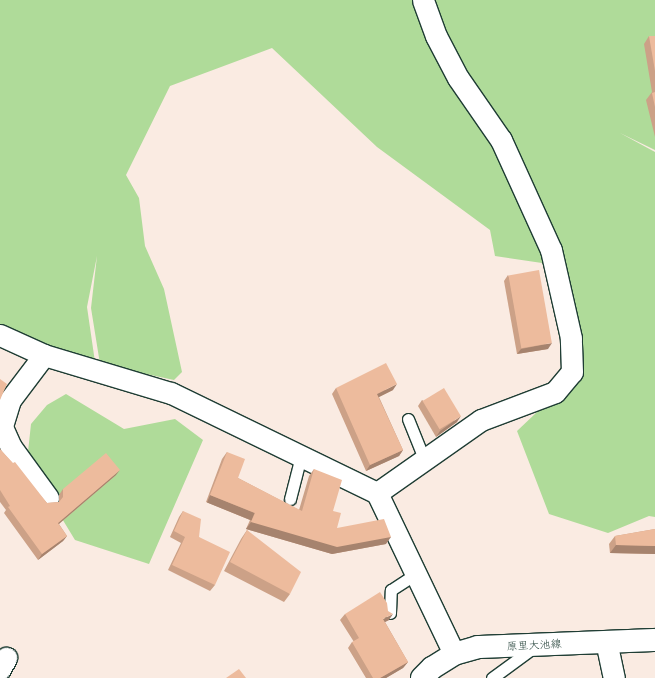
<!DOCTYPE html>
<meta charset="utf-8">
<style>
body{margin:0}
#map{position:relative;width:655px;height:678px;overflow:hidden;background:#faebe2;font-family:Mali,"Klee One",sans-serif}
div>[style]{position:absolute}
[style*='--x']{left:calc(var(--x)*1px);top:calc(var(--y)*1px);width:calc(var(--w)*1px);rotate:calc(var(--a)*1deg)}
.green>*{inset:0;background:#afdb99}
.roads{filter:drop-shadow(1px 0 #1f3d34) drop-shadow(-1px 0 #1f3d34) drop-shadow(0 1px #1f3d34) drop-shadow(0 -1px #1f3d34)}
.lane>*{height:11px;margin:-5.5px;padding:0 5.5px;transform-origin:5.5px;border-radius:5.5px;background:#fff}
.street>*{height:21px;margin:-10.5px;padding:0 10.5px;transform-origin:10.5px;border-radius:10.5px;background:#fff}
.secondary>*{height:22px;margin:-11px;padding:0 11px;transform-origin:11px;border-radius:11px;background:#fff}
.wall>*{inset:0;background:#cca187}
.shaded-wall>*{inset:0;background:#a6836e;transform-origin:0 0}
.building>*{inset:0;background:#edbb9d;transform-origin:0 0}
span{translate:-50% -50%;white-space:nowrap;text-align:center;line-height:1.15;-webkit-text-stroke:3.5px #fff;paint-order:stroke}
.street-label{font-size:11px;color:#1f3d34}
</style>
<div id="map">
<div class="green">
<div style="clip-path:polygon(0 0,655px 0,655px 150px,620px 133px,655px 152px,655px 517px,649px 516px,608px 533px,549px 514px,517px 431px,576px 375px,567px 319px,542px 263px,495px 256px,490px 230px,377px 147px,272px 48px,170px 86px,126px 175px,139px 198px,145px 246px,164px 289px,182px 372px,174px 380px,100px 364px,91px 308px,97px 256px,87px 307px,95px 362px,0 335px)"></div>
<div style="clip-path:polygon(66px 394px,124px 429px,175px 419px,203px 440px,149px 564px,75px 540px,27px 461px,31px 424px,47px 405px)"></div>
</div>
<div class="roads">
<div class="lane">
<div style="--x:408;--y:419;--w:45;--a:68"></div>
<div style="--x:290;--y:499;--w:44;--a:-75.7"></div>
<div style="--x:390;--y:613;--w:23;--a:-88"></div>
<div style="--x:391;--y:590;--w:30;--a:-33"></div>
<div style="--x:492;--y:678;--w:51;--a:-36.2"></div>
</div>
<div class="street">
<div style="--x:0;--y:335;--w:48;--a:24.4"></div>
<div style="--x:44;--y:355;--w:133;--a:16.7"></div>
<div style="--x:171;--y:393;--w:229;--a:25.9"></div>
<div style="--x:377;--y:493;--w:178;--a:64.4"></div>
<div style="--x:44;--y:355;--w:56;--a:127.1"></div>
<div style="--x:10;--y:400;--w:28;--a:107"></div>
<div style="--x:2;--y:427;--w:22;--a:66"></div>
<div style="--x:11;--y:447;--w:63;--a:54"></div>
<div style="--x:377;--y:493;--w:127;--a:-35.1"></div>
<div style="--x:481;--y:420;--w:79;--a:-20.7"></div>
<div style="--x:555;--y:392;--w:26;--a:-50"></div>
<div style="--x:572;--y:372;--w:34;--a:-92"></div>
<div style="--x:571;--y:338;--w:90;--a:-102.8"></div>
<div style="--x:551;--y:250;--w:121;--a:-114.4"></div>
<div style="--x:501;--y:140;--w:75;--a:-124.7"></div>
<div style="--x:458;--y:78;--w:47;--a:-117.6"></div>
<div style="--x:436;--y:36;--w:38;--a:-110"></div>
<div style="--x:606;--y:641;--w:38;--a:78"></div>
<div style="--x:0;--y:669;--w:13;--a:-61"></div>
</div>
<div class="secondary">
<div style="--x:422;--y:678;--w:14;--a:-45"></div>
<div style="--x:432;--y:668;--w:26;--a:-32"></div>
<div style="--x:454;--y:654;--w:25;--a:-16"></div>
<div style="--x:478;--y:647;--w:177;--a:-2.3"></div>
</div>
</div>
<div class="wall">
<div style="clip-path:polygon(649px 36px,655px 36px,655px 137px,646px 100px,652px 92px,644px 44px)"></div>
<div style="clip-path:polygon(508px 275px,548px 349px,517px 354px,504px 281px)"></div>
<div style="clip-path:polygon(336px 388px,393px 390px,379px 397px,403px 450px,399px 456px,366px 471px,332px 394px)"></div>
<div style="clip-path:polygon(422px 400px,457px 422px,436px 437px,418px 406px)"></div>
<div style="clip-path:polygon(0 449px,47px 503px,59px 502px,59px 495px,63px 489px,116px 475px,59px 524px,67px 536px,63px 541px,38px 560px,4px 513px,6px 510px,0 502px)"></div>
<div style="clip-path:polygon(227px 452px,238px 478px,299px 510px,309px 476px,314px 469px,333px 511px,337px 528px,386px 544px,332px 554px,246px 529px,250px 520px,206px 502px,222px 459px)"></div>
<div style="clip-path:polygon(183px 511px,199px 537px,215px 585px,210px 591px,168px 570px,181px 543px,170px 537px,179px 517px)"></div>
<div style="clip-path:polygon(655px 529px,655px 554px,610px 553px,609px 544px,615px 536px)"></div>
<div style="clip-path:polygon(247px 530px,290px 594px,284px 602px,224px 571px,241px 539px)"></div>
<div style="clip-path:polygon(345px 614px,389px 620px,385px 622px,408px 662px,403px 668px,386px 678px,366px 678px,348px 648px,352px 642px,354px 642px,340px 620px)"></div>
</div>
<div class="shaded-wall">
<div style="clip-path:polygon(552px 343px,548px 349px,517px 354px,521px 349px)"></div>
<div style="clip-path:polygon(397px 384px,393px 390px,373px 400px,377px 394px)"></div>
<div style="clip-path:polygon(461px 416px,457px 422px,436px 437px,440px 431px)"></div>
<div style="clip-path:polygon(403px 450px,399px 456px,366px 471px,370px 465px)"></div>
<div style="clip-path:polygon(120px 470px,116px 475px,54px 528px,58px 523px)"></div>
<div style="left:210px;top:495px;width:48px;height:8px;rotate:22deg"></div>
<div style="clip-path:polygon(251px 522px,391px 537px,386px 544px,332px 554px,246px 529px)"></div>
<div style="clip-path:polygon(67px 536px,63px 541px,38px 560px,42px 554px)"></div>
<div style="clip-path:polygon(616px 545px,655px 546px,655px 554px,610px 553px)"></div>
<div style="clip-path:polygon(393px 614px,389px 620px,379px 625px,383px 619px)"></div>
<div style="clip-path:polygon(408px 662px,403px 668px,386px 678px,380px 678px)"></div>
</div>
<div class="building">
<div style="clip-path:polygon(649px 36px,655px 36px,655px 71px)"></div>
<div style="clip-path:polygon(655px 92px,655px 107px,652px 93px)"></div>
<div style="left:539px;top:270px;width:74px;height:31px;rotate:80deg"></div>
<div style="clip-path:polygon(386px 363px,397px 384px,377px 394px,403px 450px,370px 465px,336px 388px)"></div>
<div style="clip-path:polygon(0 379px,7px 384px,0 400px)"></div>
<div style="left:444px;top:388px;width:33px;height:25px;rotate:59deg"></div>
<div style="clip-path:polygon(0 449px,13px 463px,15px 462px,47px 503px,59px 502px,63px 497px,63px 489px,106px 453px,120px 470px,58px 523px,67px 536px,42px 554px,8px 507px,10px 506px,0 490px)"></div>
<div style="clip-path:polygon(227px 452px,245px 459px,238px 478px,302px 511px,314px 469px,342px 480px,333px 511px,341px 513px,337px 528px,384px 519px,391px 537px,337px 547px,251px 522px,255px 513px,210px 495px)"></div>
<div style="clip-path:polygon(183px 511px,201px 519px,199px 537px,230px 552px,215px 585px,172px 565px,185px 537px,174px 531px)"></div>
<div style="clip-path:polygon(655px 529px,655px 546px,616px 545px,615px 536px)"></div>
<div style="clip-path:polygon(247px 530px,301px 572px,290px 594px,230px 562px)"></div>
<div style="clip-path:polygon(380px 592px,387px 603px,388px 611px,393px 614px,383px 619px,408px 662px,380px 678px,373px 678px,352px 642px,359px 638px,345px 614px)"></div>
<div style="clip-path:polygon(239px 669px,246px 678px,226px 678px)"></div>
</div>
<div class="street-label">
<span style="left:534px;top:645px;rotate:-3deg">原里大池線</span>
</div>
</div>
